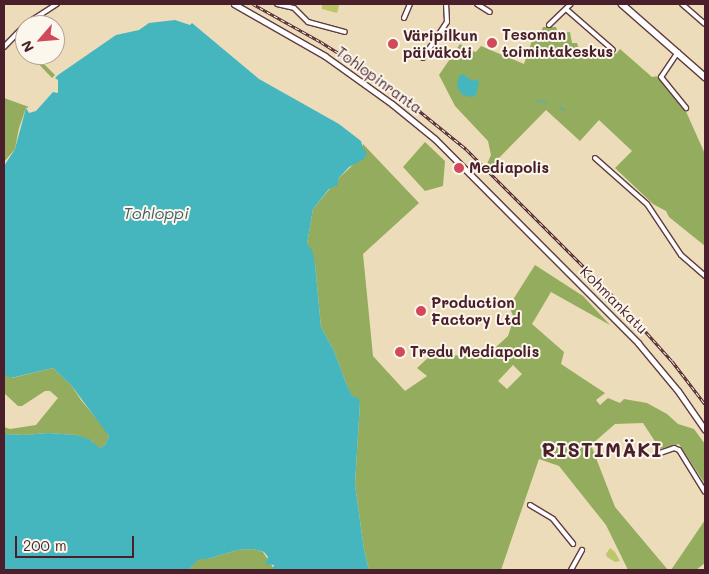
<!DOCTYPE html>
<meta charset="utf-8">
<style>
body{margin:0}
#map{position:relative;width:709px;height:574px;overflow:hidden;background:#eddcb9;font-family:Mali,sans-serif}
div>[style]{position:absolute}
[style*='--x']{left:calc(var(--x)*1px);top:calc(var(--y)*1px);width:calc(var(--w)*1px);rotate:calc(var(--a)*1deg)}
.green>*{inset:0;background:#bbc769}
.forest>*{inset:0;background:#94ac5d}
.water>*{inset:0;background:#45b5be}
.stream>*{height:1px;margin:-0.5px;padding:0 0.5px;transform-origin:0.5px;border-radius:0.5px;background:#45b5be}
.roads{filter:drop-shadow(1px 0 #623b40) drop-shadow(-1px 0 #623b40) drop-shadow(0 1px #623b40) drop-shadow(0 -1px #623b40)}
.minor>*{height:4px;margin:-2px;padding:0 2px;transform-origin:2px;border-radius:2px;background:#fff}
.tertiary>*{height:5px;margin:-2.5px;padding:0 2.5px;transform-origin:2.5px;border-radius:2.5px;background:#fff}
.secondary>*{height:5.5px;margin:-2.75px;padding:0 2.75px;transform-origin:2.75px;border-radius:2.75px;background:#fff}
.rail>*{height:3px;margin-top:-1.5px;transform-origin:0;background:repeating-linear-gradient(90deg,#fbf7ec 0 4px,#4a1f2b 0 8px);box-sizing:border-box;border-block:1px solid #4a1f2b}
.dots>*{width:14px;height:14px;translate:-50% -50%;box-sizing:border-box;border:2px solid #fbf7ec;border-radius:50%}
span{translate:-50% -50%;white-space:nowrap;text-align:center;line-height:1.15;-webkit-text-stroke:4px #fbf7ec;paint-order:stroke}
.poi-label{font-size:15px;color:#4a1f2b;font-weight:700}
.left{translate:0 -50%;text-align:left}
.street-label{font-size:15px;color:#4a1f2b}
.water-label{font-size:16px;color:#485b66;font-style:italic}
.district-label{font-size:20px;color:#4a1f2b;font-weight:700;letter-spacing:1px}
.frame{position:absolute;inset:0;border:5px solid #4a1f2b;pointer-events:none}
.north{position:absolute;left:15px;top:15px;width:50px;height:50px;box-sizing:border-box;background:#fbf7ec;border:1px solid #b4a19f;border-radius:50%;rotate:243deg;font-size:14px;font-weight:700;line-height:20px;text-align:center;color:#4a1f2b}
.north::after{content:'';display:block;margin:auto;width:18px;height:22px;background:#d1495b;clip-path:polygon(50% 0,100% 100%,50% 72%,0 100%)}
.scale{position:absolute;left:15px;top:536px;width:119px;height:22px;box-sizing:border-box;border:2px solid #4a1f2b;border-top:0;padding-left:6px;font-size:15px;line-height:18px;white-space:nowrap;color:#4a1f2b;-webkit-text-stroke:4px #fbf7ec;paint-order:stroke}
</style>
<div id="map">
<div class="green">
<div style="clip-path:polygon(322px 4px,337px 4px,339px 6px,337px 13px,322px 9px)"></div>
<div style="clip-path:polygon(610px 548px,615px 552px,620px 561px,615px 562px,607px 557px,606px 554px)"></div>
</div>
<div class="forest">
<div style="clip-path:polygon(543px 27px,556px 27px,558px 33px,570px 32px,572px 43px,577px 43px,581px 55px,606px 56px,611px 51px,616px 54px,620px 49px,652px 77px,659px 76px,684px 107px,705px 154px,705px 246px,669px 217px,666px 211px,653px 204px,615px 168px,632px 151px,599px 120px,580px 141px,546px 110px,496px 161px,497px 162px,491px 169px,487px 164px,491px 155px,488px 141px,455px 106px,439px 75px,460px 44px,469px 50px,476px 52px,481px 46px,524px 64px,533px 38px,539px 36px)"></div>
<div style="clip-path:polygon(30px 55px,35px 55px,55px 75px,52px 78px)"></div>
<div style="clip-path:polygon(4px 98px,29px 107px,26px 108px,19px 128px,15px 149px,4px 162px)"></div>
<div style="clip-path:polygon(425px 142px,445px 161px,443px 186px,425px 191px,403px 167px)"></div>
<div style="clip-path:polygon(evenodd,363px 144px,419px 203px,363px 254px,373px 356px,405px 391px,427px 376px,417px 368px,443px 344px,453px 355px,484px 358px,508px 336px,514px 318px,509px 306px,535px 265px,583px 296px,610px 325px,551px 292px,532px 324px,564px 352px,561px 364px,605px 393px,596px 400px,600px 405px,608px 398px,620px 403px,624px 399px,647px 403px,667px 414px,678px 424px,694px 429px,705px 444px,705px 484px,679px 444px,660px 449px,643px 423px,615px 424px,591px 445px,615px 507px,668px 570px,628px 570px,606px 525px,559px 466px,539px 459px,501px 570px,369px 570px,364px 550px,355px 484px,360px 403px,352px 397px,346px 383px,334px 351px,321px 327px,315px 264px,307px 244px,313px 209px,338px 179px,357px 161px,363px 144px,513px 365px,522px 374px,507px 389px,498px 381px,513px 365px)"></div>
<div style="clip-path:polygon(53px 368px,71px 385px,81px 400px,105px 429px,109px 436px,105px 445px,100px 448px,96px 447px,92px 441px,76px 435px,48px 433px,24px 435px,4px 434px,4px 427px,10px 429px,36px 425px,58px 398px,50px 391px,45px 391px,22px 406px,18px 406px,4px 393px,4px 375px,12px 378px)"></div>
<div style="clip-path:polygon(705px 520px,705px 563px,696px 570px,671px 570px)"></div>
<div style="clip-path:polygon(253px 549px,263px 552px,274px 569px,188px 570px,198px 559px,208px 559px,237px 550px)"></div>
</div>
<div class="water">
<div style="clip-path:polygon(175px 20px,190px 25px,192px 23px,259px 79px,339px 124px,361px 141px,363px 148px,367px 153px,364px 159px,349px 167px,338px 179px,338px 185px,329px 189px,313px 209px,307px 244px,312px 250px,315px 264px,321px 327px,334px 351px,346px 383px,352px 396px,358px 398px,360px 403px,355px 484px,364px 550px,369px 570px,272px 570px,274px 565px,265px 564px,268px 557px,264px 552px,253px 549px,237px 550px,208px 559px,199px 559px,188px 570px,4px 570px,4px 434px,24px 435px,48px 433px,76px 435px,89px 439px,100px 448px,105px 445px,109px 436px,71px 385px,53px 368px,11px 378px,4px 375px,4px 166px,15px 149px,26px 108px,29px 113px,36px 111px,53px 92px,58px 93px,58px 80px,55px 78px,58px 75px,116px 35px,139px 30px,149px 23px)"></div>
<div style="clip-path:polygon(463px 74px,472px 81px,476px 79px,479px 82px,476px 95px,470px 97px,461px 94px,457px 86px,459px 76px)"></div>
</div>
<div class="stream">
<div style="--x:536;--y:100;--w:10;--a:11"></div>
<div style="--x:560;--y:107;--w:5;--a:37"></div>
</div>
<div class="roads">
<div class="minor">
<div style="--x:277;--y:4;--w:17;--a:13"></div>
<div style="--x:294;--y:8;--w:20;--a:45"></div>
<div style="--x:308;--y:22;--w:38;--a:15"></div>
<div style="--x:477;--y:4;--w:15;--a:32"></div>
<div style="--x:682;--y:4;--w:30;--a:41"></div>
<div style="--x:566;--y:9;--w:62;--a:41.1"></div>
<div style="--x:404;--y:18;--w:15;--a:-67"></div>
<div style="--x:549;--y:25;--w:30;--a:-44"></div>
<div style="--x:4;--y:47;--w:32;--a:-46"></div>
<div style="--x:26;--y:24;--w:37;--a:-33"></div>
<div style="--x:678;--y:52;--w:30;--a:124"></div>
<div style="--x:661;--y:77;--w:40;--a:51"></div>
<div style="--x:423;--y:58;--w:43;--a:-56.3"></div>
<div style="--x:447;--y:22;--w:18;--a:-93"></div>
<div style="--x:595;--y:158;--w:69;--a:41.5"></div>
<div style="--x:647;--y:204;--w:61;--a:56.3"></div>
<div style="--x:681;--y:255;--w:32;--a:41"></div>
<div style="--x:657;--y:454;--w:18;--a:-19"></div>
<div style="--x:674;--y:448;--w:5;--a:22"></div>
<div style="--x:679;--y:450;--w:49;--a:58.2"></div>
<div style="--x:530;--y:505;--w:27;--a:31"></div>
<div style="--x:553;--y:519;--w:32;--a:51"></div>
<div style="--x:571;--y:570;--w:23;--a:-61"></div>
</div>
<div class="tertiary">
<div style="--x:234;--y:4;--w:105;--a:29.7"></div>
<div style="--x:325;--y:56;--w:82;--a:35.6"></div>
<div style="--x:392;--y:104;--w:55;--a:39.1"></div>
<div style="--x:435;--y:139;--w:288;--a:45.1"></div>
<div style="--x:638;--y:343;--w:62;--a:50.2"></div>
<div style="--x:678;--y:391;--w:47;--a:55.3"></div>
</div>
<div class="secondary">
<div style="--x:622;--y:4;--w:111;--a:41.3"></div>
</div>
</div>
<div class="rail">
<div style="--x:253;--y:4;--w:78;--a:29.2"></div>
<div style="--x:321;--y:42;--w:70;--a:32.1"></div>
<div style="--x:380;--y:79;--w:111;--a:39.1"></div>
<div style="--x:466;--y:149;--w:219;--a:45"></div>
<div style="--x:621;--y:304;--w:76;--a:48.2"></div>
<div style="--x:672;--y:361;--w:54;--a:52.5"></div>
</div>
<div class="dots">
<div style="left:492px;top:43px;background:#d1495b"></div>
<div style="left:393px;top:44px;background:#d1495b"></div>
<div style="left:459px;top:168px;background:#d1495b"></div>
<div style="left:421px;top:311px;background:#d1495b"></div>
<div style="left:400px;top:352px;background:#d1495b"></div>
</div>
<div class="poi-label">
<span class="left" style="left:502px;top:43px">Tesoman<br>toimintakeskus</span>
<span class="left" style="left:403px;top:44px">Väripilkun<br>päiväkoti</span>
<span class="left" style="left:469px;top:168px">Mediapolis</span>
<span class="left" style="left:431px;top:311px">Production<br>Factory Ltd</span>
<span class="left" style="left:410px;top:352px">Tredu Mediapolis</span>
</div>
<div class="street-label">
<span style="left:379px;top:80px;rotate:36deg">Tohlopinranta</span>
<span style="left:614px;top:300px;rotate:45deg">Kohmankatu</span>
</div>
<div class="water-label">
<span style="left:156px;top:213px">Tohloppi</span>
</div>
<div class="district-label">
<span style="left:602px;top:449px">RISTIMÄKI</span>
</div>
<div class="frame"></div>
<div class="north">N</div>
<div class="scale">200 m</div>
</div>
